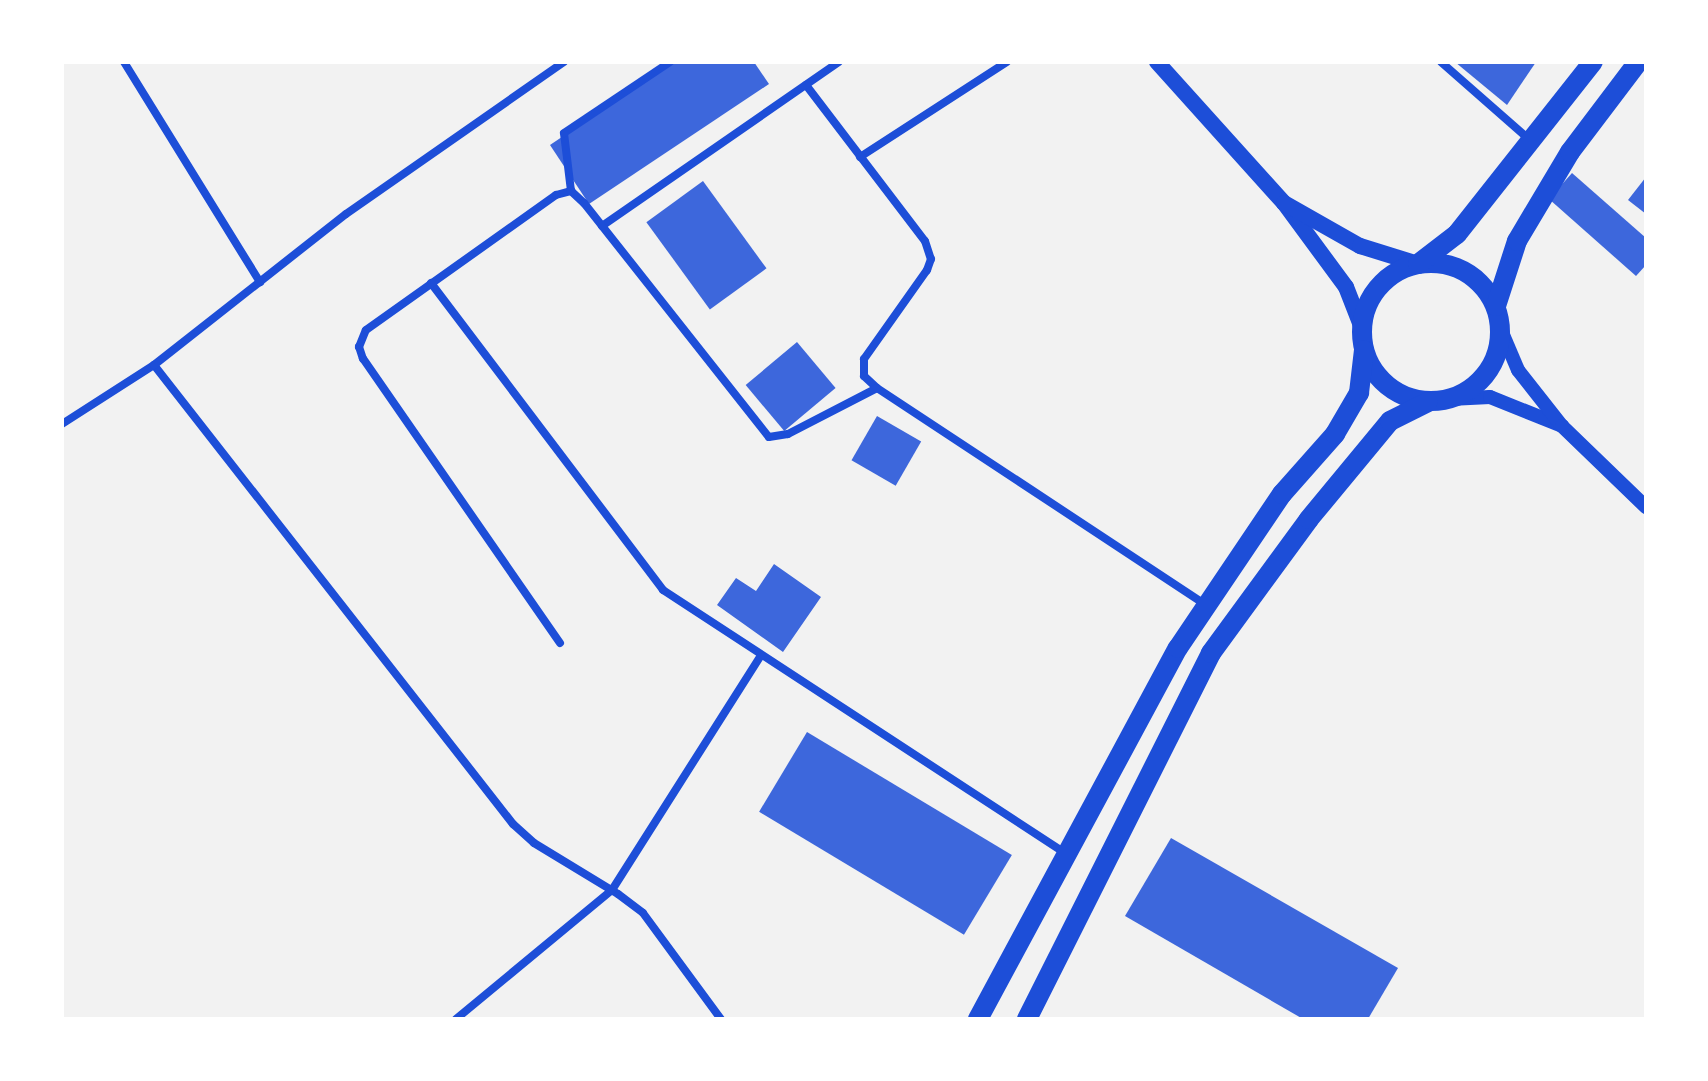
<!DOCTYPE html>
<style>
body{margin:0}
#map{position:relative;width:1708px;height:1081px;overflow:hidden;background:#f2f2f2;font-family:"Fira Sans Condensed",sans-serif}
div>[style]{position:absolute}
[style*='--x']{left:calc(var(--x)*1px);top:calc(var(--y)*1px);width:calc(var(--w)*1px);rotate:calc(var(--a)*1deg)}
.building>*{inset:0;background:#3d67dc;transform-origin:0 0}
.minor>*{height:8px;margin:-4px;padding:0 4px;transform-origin:4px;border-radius:4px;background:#1d4ed8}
.tertiary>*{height:14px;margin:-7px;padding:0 7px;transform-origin:7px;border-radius:7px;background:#1d4ed8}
.secondary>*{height:16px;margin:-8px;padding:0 8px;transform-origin:8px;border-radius:8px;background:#1d4ed8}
.primary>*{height:20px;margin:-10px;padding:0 10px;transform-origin:10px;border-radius:10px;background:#1d4ed8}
.primary>.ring{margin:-10px;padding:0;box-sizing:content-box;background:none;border:20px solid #1d4ed8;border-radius:50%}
span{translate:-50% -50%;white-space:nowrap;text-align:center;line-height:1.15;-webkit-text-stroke:7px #fff;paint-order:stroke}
.frame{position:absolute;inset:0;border:64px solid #fff;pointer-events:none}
</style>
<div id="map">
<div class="building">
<div style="clip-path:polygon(673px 62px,754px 62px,769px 84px,589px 204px,550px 145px)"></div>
<div style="clip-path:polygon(1455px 62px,1536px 62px,1507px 105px)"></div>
<div style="clip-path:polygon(1572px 173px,1646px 238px,1646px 265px,1636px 276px,1549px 199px)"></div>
<div style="clip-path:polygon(1646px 177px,1646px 214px,1628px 200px)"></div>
<div style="left:703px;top:181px;width:108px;height:70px;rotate:54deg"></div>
<div style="left:797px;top:342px;width:60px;height:67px;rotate:50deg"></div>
<div style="left:877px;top:416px;width:51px;height:51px;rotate:30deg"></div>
<div style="clip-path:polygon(774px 564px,821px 597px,783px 652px,717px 605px,736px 578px,756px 591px)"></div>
<div style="left:807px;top:732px;width:239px;height:93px;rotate:31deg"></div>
<div style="clip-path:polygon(1171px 838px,1398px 968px,1368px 1019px,1303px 1019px,1125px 916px)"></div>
</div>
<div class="minor">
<div style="--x:124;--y:62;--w:259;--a:58.3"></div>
<div style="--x:1441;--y:62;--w:120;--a:41.3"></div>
<div style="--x:806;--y:85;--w:196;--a:52.7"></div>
<div style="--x:925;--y:241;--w:19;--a:72"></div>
<div style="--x:931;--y:259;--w:12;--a:110"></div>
<div style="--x:927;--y:270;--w:109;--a:125.3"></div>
<div style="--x:864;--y:359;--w:17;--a:90"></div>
<div style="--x:864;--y:376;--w:18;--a:43"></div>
<div style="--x:877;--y:388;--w:392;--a:33.4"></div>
<div style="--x:860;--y:157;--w:175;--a:-32.9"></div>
<div style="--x:571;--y:191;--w:58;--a:-96.9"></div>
<div style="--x:564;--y:133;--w:128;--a:-33.8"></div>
<div style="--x:602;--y:226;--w:288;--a:-34.7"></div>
<div style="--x:431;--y:283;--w:385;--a:52.9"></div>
<div style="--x:663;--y:590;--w:482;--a:33.2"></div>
<div style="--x:154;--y:365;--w:583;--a:51.97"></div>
<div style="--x:513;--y:824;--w:28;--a:42"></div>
<div style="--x:534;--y:843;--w:98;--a:31.3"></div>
<div style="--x:618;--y:894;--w:31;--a:37"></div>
<div style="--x:643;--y:913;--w:132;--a:53.7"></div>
<div style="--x:62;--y:424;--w:109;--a:-32.7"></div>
<div style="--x:154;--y:365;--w:244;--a:-38.2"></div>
<div style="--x:346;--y:214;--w:266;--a:-34.9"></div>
<div style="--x:560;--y:643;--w:346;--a:-124.7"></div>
<div style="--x:363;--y:359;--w:13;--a:-108"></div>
<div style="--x:359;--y:347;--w:18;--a:-68"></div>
<div style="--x:366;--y:330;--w:233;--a:-35.4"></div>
<div style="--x:556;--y:195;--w:16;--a:-15"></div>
<div style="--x:571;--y:191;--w:18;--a:43"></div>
<div style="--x:584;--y:203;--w:298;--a:51.7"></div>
<div style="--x:769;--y:437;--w:19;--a:-9"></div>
<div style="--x:788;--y:434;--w:100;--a:-27.3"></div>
<div style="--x:456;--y:1019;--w:202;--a:-39.6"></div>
<div style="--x:612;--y:890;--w:278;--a:-57.6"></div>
</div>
<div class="tertiary">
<div style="--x:1450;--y:399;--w:40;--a:-2.9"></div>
<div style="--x:1490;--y:397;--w:78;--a:21.9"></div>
<div style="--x:1562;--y:426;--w:71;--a:-128.2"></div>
<div style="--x:1518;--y:370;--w:43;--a:-113"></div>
<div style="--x:1562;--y:426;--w:117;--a:44"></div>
</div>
<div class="secondary">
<div style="--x:1157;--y:62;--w:190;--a:48"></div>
<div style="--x:1362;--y:328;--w:44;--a:-111.3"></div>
<div style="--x:1346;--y:287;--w:104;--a:-126.4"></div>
<div style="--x:1284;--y:203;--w:87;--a:29.5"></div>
<div style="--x:1360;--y:246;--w:61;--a:17.2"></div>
</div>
<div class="primary">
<div class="ring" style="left:1362px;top:263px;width:118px;height:118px"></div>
<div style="--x:1418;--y:264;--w:49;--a:-37.6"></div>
<div style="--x:1457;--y:234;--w:219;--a:-51.7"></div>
<div style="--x:1496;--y:306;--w:68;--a:-72.1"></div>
<div style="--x:1517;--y:241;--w:104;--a:-59.2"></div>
<div style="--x:1570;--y:152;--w:113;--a:-52.9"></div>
<div style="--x:978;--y:1019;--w:421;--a:-61.7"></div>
<div style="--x:1178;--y:648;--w:186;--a:-56"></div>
<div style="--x:1282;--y:494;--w:80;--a:-48.5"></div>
<div style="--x:1335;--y:434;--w:48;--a:-59.7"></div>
<div style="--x:1359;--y:393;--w:43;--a:-83.4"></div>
<div style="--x:1027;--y:1019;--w:410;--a:-63.3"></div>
<div style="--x:1211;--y:653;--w:166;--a:-53.8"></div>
<div style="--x:1309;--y:519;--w:127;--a:-50.4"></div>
<div style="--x:1390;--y:421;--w:42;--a:-26.6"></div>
</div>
<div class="frame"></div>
</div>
